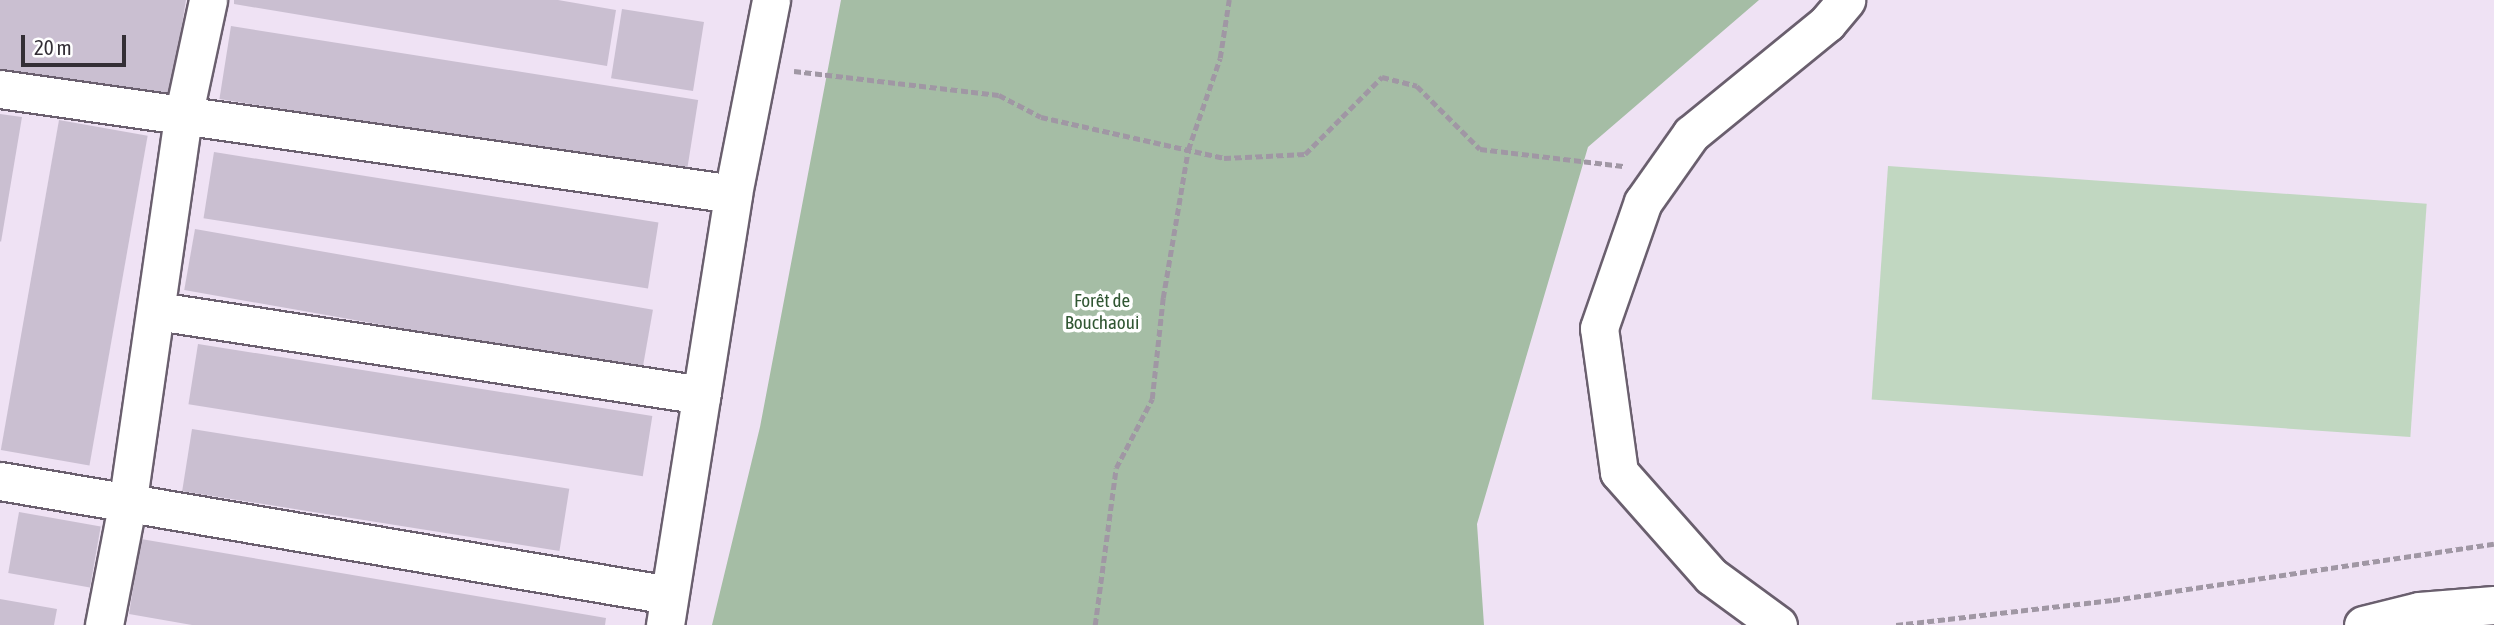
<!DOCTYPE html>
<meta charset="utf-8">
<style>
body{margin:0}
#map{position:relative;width:2494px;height:625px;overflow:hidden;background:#efe2f4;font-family:"Asap Condensed",sans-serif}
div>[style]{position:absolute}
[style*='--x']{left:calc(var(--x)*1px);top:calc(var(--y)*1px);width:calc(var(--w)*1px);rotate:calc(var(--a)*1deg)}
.green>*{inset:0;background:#c1d7c1;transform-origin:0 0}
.forest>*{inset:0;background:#a5bda5}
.building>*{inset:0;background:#cabfd1;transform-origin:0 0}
.path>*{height:4.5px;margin-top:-2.25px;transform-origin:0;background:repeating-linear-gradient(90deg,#a097a4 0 7px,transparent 0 10.5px)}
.roads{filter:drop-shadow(2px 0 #6a5f6e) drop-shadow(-2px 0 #6a5f6e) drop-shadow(0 2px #6a5f6e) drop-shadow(0 -2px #6a5f6e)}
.minor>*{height:37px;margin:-18.5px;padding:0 18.5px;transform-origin:18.5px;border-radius:18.5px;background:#fff}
span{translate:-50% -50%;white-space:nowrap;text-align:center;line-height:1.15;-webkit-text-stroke:7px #fff;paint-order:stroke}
.park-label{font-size:19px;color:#305632}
.scale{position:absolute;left:21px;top:35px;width:105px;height:32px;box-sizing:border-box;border:4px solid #342f36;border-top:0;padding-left:9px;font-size:21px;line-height:24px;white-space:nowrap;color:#342f36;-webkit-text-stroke:5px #fff;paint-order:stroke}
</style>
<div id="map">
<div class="green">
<div style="left:1888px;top:166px;width:540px;height:234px;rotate:4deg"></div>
</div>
<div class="forest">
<div style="clip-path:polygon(841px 0,1759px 0,1588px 147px,1477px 524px,1484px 625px,712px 625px,760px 427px)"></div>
</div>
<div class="building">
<div style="clip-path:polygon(0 0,186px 0,170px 98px,0 69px)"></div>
<div style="clip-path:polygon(234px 0,558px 0,616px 10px,607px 66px,234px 4px)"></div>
<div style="left:622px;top:9px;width:83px;height:70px;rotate:9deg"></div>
<div style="left:231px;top:26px;width:473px;height:74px;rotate:9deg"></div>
<div style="clip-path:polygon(0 114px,22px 117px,1px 242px,0 241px)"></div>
<div style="left:59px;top:120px;width:90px;height:335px;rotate:10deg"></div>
<div style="left:214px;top:152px;width:450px;height:67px;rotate:9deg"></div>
<div style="left:195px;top:229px;width:465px;height:62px;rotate:10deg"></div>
<div style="left:198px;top:344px;width:460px;height:61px;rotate:9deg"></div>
<div style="left:192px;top:429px;width:382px;height:63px;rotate:9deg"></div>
<div style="left:19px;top:512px;width:83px;height:62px;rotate:10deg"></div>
<div style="clip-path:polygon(141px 539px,606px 618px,605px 625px,192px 625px,129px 614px)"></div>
<div style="clip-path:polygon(0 599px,57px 609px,54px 625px,0 625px)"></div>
</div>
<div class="path">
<div style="--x:794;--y:71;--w:206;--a:6.7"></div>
<div style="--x:999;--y:95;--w:47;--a:27.6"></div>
<div style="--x:1041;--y:117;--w:188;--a:12.6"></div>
<div style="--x:1224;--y:158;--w:81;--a:-2.8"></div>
<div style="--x:1305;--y:154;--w:109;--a:-45"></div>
<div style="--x:1382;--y:77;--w:36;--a:14"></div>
<div style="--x:1417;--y:86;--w:89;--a:45"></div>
<div style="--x:1480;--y:149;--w:144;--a:6.8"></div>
<div style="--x:1095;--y:625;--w:158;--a:-82.4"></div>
<div style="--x:1116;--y:468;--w:78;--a:-62.4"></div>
<div style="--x:1152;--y:399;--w:102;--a:-83.8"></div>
<div style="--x:1163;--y:298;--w:150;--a:-80.4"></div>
<div style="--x:1188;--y:150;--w:97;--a:-70.8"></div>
<div style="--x:1220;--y:58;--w:59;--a:-81.2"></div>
<div style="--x:1896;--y:625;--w:218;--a:-6.6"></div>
<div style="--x:2113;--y:600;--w:385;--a:-8.4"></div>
</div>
<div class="roads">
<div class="minor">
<div style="--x:0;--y:89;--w:740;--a:8.15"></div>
<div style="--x:157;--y:311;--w:551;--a:8.76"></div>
<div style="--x:0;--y:481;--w:679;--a:9.67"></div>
<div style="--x:104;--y:625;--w:121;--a:-79.1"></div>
<div style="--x:127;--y:506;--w:393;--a:-81.8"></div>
<div style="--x:183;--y:117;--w:120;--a:-77.9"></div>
<div style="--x:665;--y:625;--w:436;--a:-81"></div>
<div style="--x:733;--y:194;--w:198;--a:-78.9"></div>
<div style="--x:1778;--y:625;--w:83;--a:-143.8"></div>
<div style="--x:1711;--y:576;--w:139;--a:-131.5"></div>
<div style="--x:1619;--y:472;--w:145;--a:-97.9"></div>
<div style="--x:1599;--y:328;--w:133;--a:-70.8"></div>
<div style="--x:1643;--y:202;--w:83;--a:-54.8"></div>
<div style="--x:1691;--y:134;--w:176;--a:-39.2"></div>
<div style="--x:1827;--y:23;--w:30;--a:-50"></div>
<div style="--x:2363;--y:625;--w:58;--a:-14"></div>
<div style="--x:2419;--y:611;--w:75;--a:-4.6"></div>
</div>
</div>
<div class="park-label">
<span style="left:1102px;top:312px">Forêt de<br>Bouchaoui</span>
</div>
<div class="scale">20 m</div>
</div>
